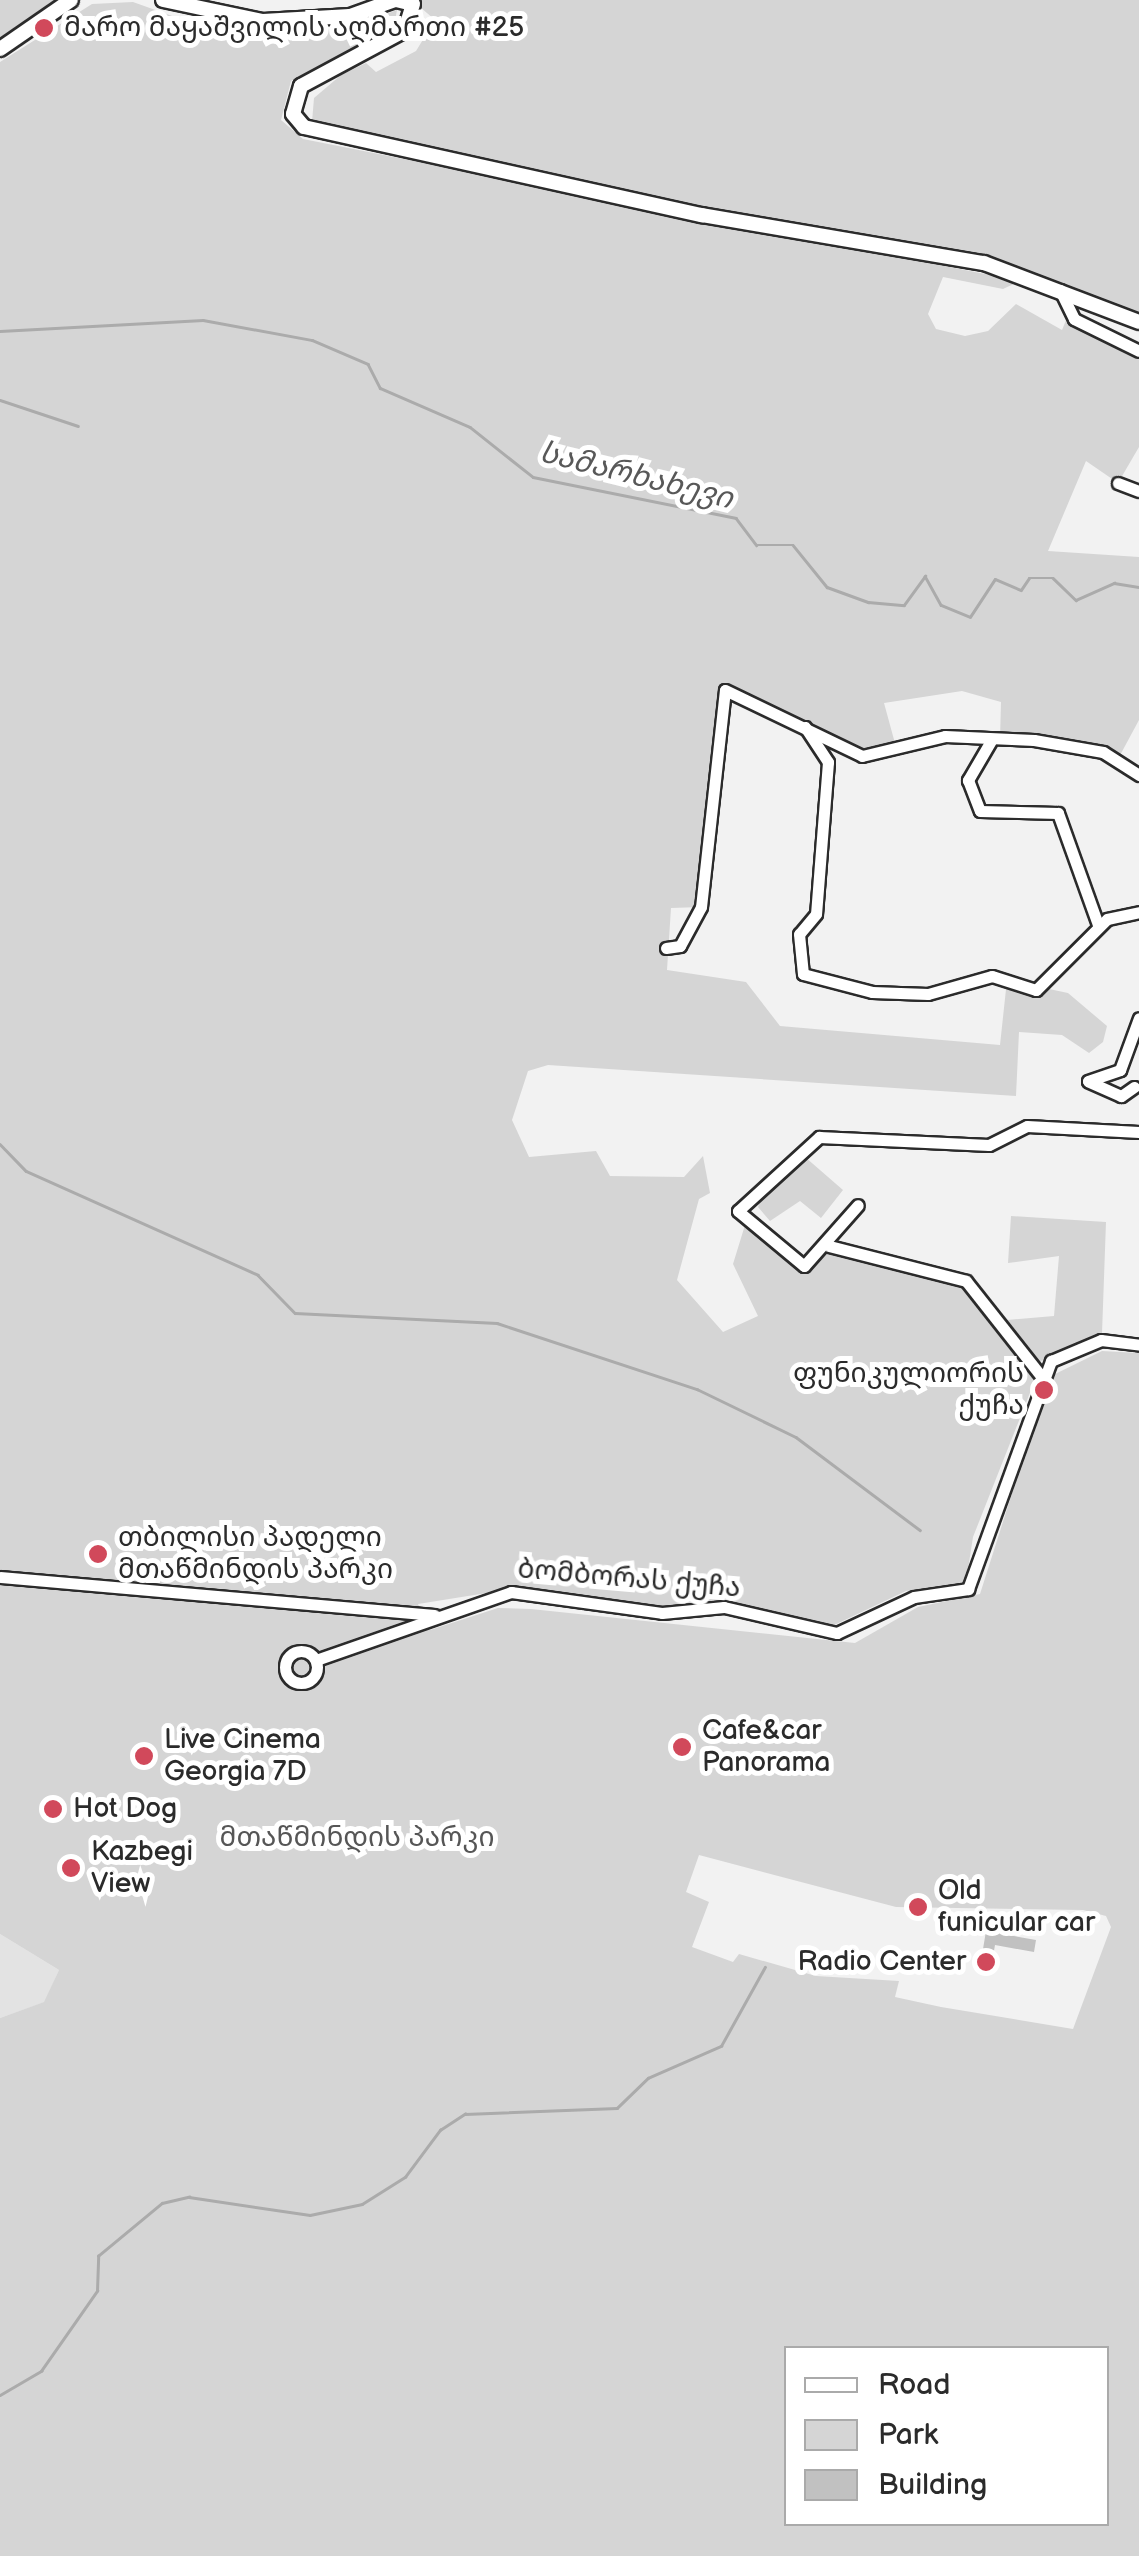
<!DOCTYPE html>
<meta charset="utf-8">
<style>
body{margin:0}
#map{position:relative;width:1139px;height:2556px;overflow:hidden;background:#f2f2f2;font-family:"Balsamiq Sans","Noto Sans Georgian",sans-serif}
div>[style]{position:absolute}
[style*='--x']{left:calc(var(--x)*1px);top:calc(var(--y)*1px);width:calc(var(--w)*1px);rotate:calc(var(--a)*1deg)}
.built>*{inset:0;background:#e3e3e3}
.green>*{inset:0;background:#d5d5d5}
.stream>*{height:2.5px;margin:-1.25px;padding:0 1.25px;transform-origin:1.25px;border-radius:1.25px;background:#ababab}
.building>*{inset:0;background:#c1c1c1}
.roads{filter:drop-shadow(2px 0 #2b2b2b) drop-shadow(-2px 0 #2b2b2b) drop-shadow(0 2px #2b2b2b) drop-shadow(0 -2px #2b2b2b)}
.minor>*{height:11px;margin:-5.5px;padding:0 5.5px;transform-origin:5.5px;border-radius:5.5px;background:#fff}
.minor>.ring{margin:-5.5px;padding:0;box-sizing:content-box;background:none;border:11px solid #fff;border-radius:50%}
.major>*{height:14px;margin:-7px;padding:0 7px;transform-origin:7px;border-radius:7px;background:#fff}
.dots>*{width:28px;height:28px;translate:-50% -50%;box-sizing:border-box;border:5px solid #fff;border-radius:50%}
span{translate:-50% -50%;white-space:nowrap;text-align:center;line-height:1.15;-webkit-text-stroke:10px #fff;paint-order:stroke}
.poi-label{font-size:28px;color:#2b2b2b}
.left{translate:0 -50%;text-align:left}
.right{translate:-100% -50%;text-align:right}
.street-label{font-size:28px;color:#2b2b2b}
.park-label{font-size:28px;color:#565656}
.water-label{font-size:30px;color:#585858;font-style:italic}
.legend{position:absolute;left:784px;top:2346px;width:325px;height:180px;box-sizing:border-box;background:#fff;border:2px solid #aaa;margin:0;padding:12px 18px;list-style:none;font-size:30px;color:#2b2b2b}
.legend li{display:flex;align-items:center;gap:20px;height:50px}
.legend b{width:50px;border:2px solid #aaa}
</style>
<div id="map">
<div class="built">
<div style="clip-path:polygon(0 1934px,59px 1970px,45px 2002px,0 2018px)"></div>
</div>
<div class="green">
<div style="clip-path:polygon(0 0,61px 0,0 44px)"></div>
<div style="clip-path:polygon(412px 0,1139px 0,1139px 316px,1000px 260px,526px 176px,312px 122px,314px 98px,341px 75px,366px 63px,376px 72px,416px 51px,435px 20px)"></div>
<div style="clip-path:polygon(evenodd,133px 2px,203px 27px,261px 33px,349px 28px,397px 10px,394px 26px,291px 81px,281px 120px,303px 139px,1020px 281px,1003px 289px,943px 277px,928px 314px,936px 329px,965px 336px,988px 331px,1016px 304px,1062px 330px,1067px 318px,1139px 358px,1139px 447px,1118px 483px,1086px 461px,1048px 551px,1139px 557px,1139px 720px,1118px 759px,1000px 739px,1001px 702px,962px 691px,884px 703px,896px 747px,871px 755px,725px 690px,701px 907px,671px 908px,667px 970px,746px 982px,780px 1026px,1000px 1045px,1007px 980px,1068px 993px,1107px 1026px,1103px 1042px,1089px 1053px,1062px 1035px,1019px 1032px,1016px 1096px,548px 1065px,528px 1071px,512px 1120px,529px 1157px,596px 1151px,610px 1176px,684px 1177px,703px 1156px,710px 1193px,699px 1199px,677px 1280px,723px 1332px,758px 1316px,733px 1264px,745px 1225px,800px 1271px,830px 1251px,966px 1287px,1037px 1375px,973px 1537px,966px 1582px,906px 1591px,828px 1628px,740px 1604px,664px 1609px,524px 1587px,418px 1604px,430px 1630px,498px 1608px,531px 1609px,855px 1643px,918px 1607px,980px 1594px,1049px 1377px,1102px 1351px,1139px 1353px,1139px 2556px,0 2556px,0 2018px,44px 2002px,59px 1970px,0 1934px,0 62px,92px 4px,133px 2px,699px 1855px,896px 1907px,1083px 1910px,1106px 1916px,1111px 1927px,1073px 2029px,941px 2007px,895px 1997px,899px 1981px,816px 1976px,739px 1954px,733px 1962px,692px 1947px,709px 1902px,686px 1892px,699px 1855px,133px 2px,786px 2348px,1106px 2348px,1106px 2524px,786px 2524px,786px 2348px)"></div>
<div style="clip-path:polygon(805px 1157px,843px 1190px,821px 1218px,800px 1201px,770px 1221px,758px 1207px,764px 1192px)"></div>
<div style="clip-path:polygon(1011px 1216px,1106px 1222px,1102px 1334px,1037px 1363px,1007px 1320px,1054px 1316px,1059px 1256px,1008px 1263px)"></div>
</div>
<div class="stream">
<div style="--x:0;--y:331;--w:203;--a:-3.1"></div>
<div style="--x:203;--y:320;--w:111;--a:10.4"></div>
<div style="--x:312;--y:340;--w:61;--a:23.2"></div>
<div style="--x:368;--y:364;--w:27;--a:63"></div>
<div style="--x:380;--y:388;--w:98;--a:23.4"></div>
<div style="--x:470;--y:427;--w:80;--a:38.4"></div>
<div style="--x:533;--y:477;--w:207;--a:11.4"></div>
<div style="--x:736;--y:518;--w:34;--a:53"></div>
<div style="--x:756;--y:545;--w:37;--a:0"></div>
<div style="--x:793;--y:545;--w:54;--a:51"></div>
<div style="--x:827;--y:587;--w:44;--a:20.1"></div>
<div style="--x:868;--y:602;--w:36;--a:5"></div>
<div style="--x:904;--y:605;--w:36;--a:-54"></div>
<div style="--x:925;--y:576;--w:33;--a:61"></div>
<div style="--x:941;--y:605;--w:31;--a:22"></div>
<div style="--x:970;--y:617;--w:45;--a:-56.7"></div>
<div style="--x:995;--y:579;--w:28;--a:23"></div>
<div style="--x:1021;--y:590;--w:14;--a:-56"></div>
<div style="--x:1029;--y:578;--w:24;--a:0"></div>
<div style="--x:1053;--y:578;--w:32;--a:44"></div>
<div style="--x:1076;--y:600;--w:42;--a:-24.1"></div>
<div style="--x:1114;--y:583;--w:25;--a:9"></div>
<div style="--x:0;--y:400;--w:82;--a:18.4"></div>
<div style="--x:0;--y:1144;--w:37;--a:46"></div>
<div style="--x:26;--y:1171;--w:254;--a:24.1"></div>
<div style="--x:258;--y:1275;--w:53;--a:45.8"></div>
<div style="--x:295;--y:1313;--w:202;--a:2.8"></div>
<div style="--x:497;--y:1323;--w:211;--a:18.3"></div>
<div style="--x:697;--y:1389;--w:110;--a:25.9"></div>
<div style="--x:796;--y:1437;--w:155;--a:36.9"></div>
<div style="--x:0;--y:2395;--w:48;--a:-30.3"></div>
<div style="--x:41;--y:2371;--w:98;--a:-55"></div>
<div style="--x:97;--y:2291;--w:35;--a:-88"></div>
<div style="--x:98;--y:2256;--w:83;--a:-39.6"></div>
<div style="--x:162;--y:2203;--w:28;--a:-13"></div>
<div style="--x:189;--y:2197;--w:122;--a:8.5"></div>
<div style="--x:310;--y:2215;--w:53;--a:-11.9"></div>
<div style="--x:362;--y:2204;--w:51;--a:-32.1"></div>
<div style="--x:405;--y:2177;--w:59;--a:-53.3"></div>
<div style="--x:440;--y:2130;--w:30;--a:-33"></div>
<div style="--x:465;--y:2114;--w:152;--a:-2.3"></div>
<div style="--x:617;--y:2108;--w:43;--a:-44.1"></div>
<div style="--x:648;--y:2078;--w:80;--a:-23.7"></div>
<div style="--x:721;--y:2046;--w:90;--a:-60.9"></div>
</div>
<div class="building">
<div style="clip-path:polygon(986px 1931px,1036px 1940px,1034px 1952px,995px 1945px,990px 1974px,979px 1973px)"></div>
</div>
<div class="roads">
<div class="minor">
<div style="--x:1060;--y:290;--w:32;--a:64"></div>
<div style="--x:1074;--y:319;--w:72;--a:26.2"></div>
<div style="--x:1118;--y:483;--w:22;--a:21"></div>
<div style="--x:805;--y:727;--w:42;--a:56.7"></div>
<div style="--x:828;--y:762;--w:152;--a:94.5"></div>
<div style="--x:816;--y:914;--w:26;--a:130"></div>
<div style="--x:799;--y:934;--w:40;--a:84.3"></div>
<div style="--x:803;--y:974;--w:71;--a:14.6"></div>
<div style="--x:872;--y:992;--w:56;--a:2"></div>
<div style="--x:928;--y:994;--w:66;--a:-15.7"></div>
<div style="--x:992;--y:976;--w:46;--a:17.7"></div>
<div style="--x:1036;--y:990;--w:100;--a:-45"></div>
<div style="--x:1107;--y:919;--w:33;--a:-12"></div>
<div style="--x:992;--y:739;--w:48;--a:120.3"></div>
<div style="--x:968;--y:780;--w:33;--a:69"></div>
<div style="--x:980;--y:811;--w:78;--a:1.5"></div>
<div style="--x:1058;--y:813;--w:119;--a:70.3"></div>
<div style="--x:666;--y:948;--w:14;--a:-8"></div>
<div style="--x:680;--y:946;--w:44;--a:-61.7"></div>
<div style="--x:701;--y:907;--w:218;--a:-83.7"></div>
<div style="--x:725;--y:690;--w:152;--a:25.7"></div>
<div style="--x:862;--y:756;--w:85;--a:-13.5"></div>
<div style="--x:945;--y:736;--w:89;--a:2.6"></div>
<div style="--x:1034;--y:740;--w:70;--a:9.9"></div>
<div style="--x:1103;--y:752;--w:43;--a:32.6"></div>
<div style="--x:1134;--y:1087;--w:16;--a:145"></div>
<div style="--x:1121;--y:1096;--w:36;--a:-156"></div>
<div style="--x:1088;--y:1081;--w:34;--a:-19"></div>
<div style="--x:1120;--y:1070;--w:55;--a:-69.9"></div>
<div style="--x:738;--y:1211;--w:110;--a:-42.4"></div>
<div style="--x:819;--y:1137;--w:170;--a:2.7"></div>
<div style="--x:989;--y:1145;--w:42;--a:-26.6"></div>
<div style="--x:1027;--y:1126;--w:112;--a:3.1"></div>
<div style="--x:738;--y:1211;--w:86;--a:39.8"></div>
<div style="--x:804;--y:1266;--w:81;--a:-48.5"></div>
<div style="--x:829;--y:1246;--w:141;--a:14.3"></div>
<div style="--x:966;--y:1281;--w:121;--a:51.7"></div>
<div style="--x:0;--y:1577;--w:436;--a:5"></div>
<div class="ring" style="left:285px;top:1651px;width:21px;height:21px"></div>
<div style="--x:316;--y:1660;--w:207;--a:-19.2"></div>
<div style="--x:511;--y:1592;--w:152;--a:7.9"></div>
<div style="--x:662;--y:1613;--w:62;--a:-5.5"></div>
<div style="--x:724;--y:1607;--w:116;--a:13"></div>
<div style="--x:837;--y:1633;--w:85;--a:-25.1"></div>
<div style="--x:914;--y:1597;--w:55;--a:-8.4"></div>
<div style="--x:968;--y:1589;--w:243;--a:-70"></div>
<div style="--x:1051;--y:1361;--w:54;--a:-22.8"></div>
<div style="--x:1101;--y:1340;--w:38;--a:7"></div>
</div>
<div class="major">
<div style="--x:163;--y:0;--w:102;--a:11.9"></div>
<div style="--x:263;--y:21;--w:87;--a:-3.3"></div>
<div style="--x:350;--y:16;--w:48;--a:-19.6"></div>
<div style="--x:396;--y:0;--w:17;--a:13"></div>
<div style="--x:413;--y:4;--w:27;--a:107"></div>
<div style="--x:405;--y:30;--w:118;--a:151.7"></div>
<div style="--x:301;--y:86;--w:29;--a:106"></div>
<div style="--x:293;--y:114;--w:17;--a:50"></div>
<div style="--x:304;--y:127;--w:408;--a:12.5"></div>
<div style="--x:702;--y:215;--w:286;--a:9.7"></div>
<div style="--x:984;--y:263;--w:166;--a:20.8"></div>
<div style="--x:0;--y:49;--w:86;--a:-34.6"></div>
</div>
</div>
<div class="dots">
<div style="left:44px;top:28px;background:#d1495b"></div>
<div style="left:1044px;top:1390px;background:#d1495b"></div>
<div style="left:98px;top:1554px;background:#d1495b"></div>
<div style="left:682px;top:1747px;background:#d1495b"></div>
<div style="left:144px;top:1756px;background:#d1495b"></div>
<div style="left:53px;top:1809px;background:#d1495b"></div>
<div style="left:71px;top:1868px;background:#d1495b"></div>
<div style="left:918px;top:1907px;background:#d1495b"></div>
<div style="left:986px;top:1962px;background:#d1495b"></div>
</div>
<div class="poi-label">
<span class="left" style="left:64px;top:28px">მარო მაყაშვილის აღმართი #25</span>
<span class="right" style="left:1024px;top:1390px">ფუნიკულიორის<br>ქუჩა</span>
<span class="left" style="left:118px;top:1554px">თბილისი პადელი<br>მთაწმინდის პარკი</span>
<span class="left" style="left:702px;top:1747px">Cafe&amp;car<br>Panorama</span>
<span class="left" style="left:164px;top:1756px">Live Cinema<br>Georgia 7D</span>
<span class="left" style="left:73px;top:1809px">Hot Dog</span>
<span class="left" style="left:91px;top:1868px">Kazbegi<br>View</span>
<span class="left" style="left:938px;top:1907px">Old<br>funicular car</span>
<span class="right" style="left:966px;top:1962px">Radio Center</span>
</div>
<div class="street-label">
<span style="left:629px;top:1579px;rotate:5deg">ბომბორას ქუჩა</span>
</div>
<div class="park-label">
<span style="left:357px;top:1838px">მთაწმინდის პარკი</span>
</div>
<div class="water-label">
<span style="left:636px;top:476px;rotate:14deg">სამარხახევი</span>
</div>
<ul class="legend">
<li><b style="height:12px;background:#fff"></b>Road</li>
<li><b style="height:28px;background:#d5d5d5"></b>Park</li>
<li><b style="height:28px;background:#c1c1c1"></b>Building</li>
</ul>
</div>
